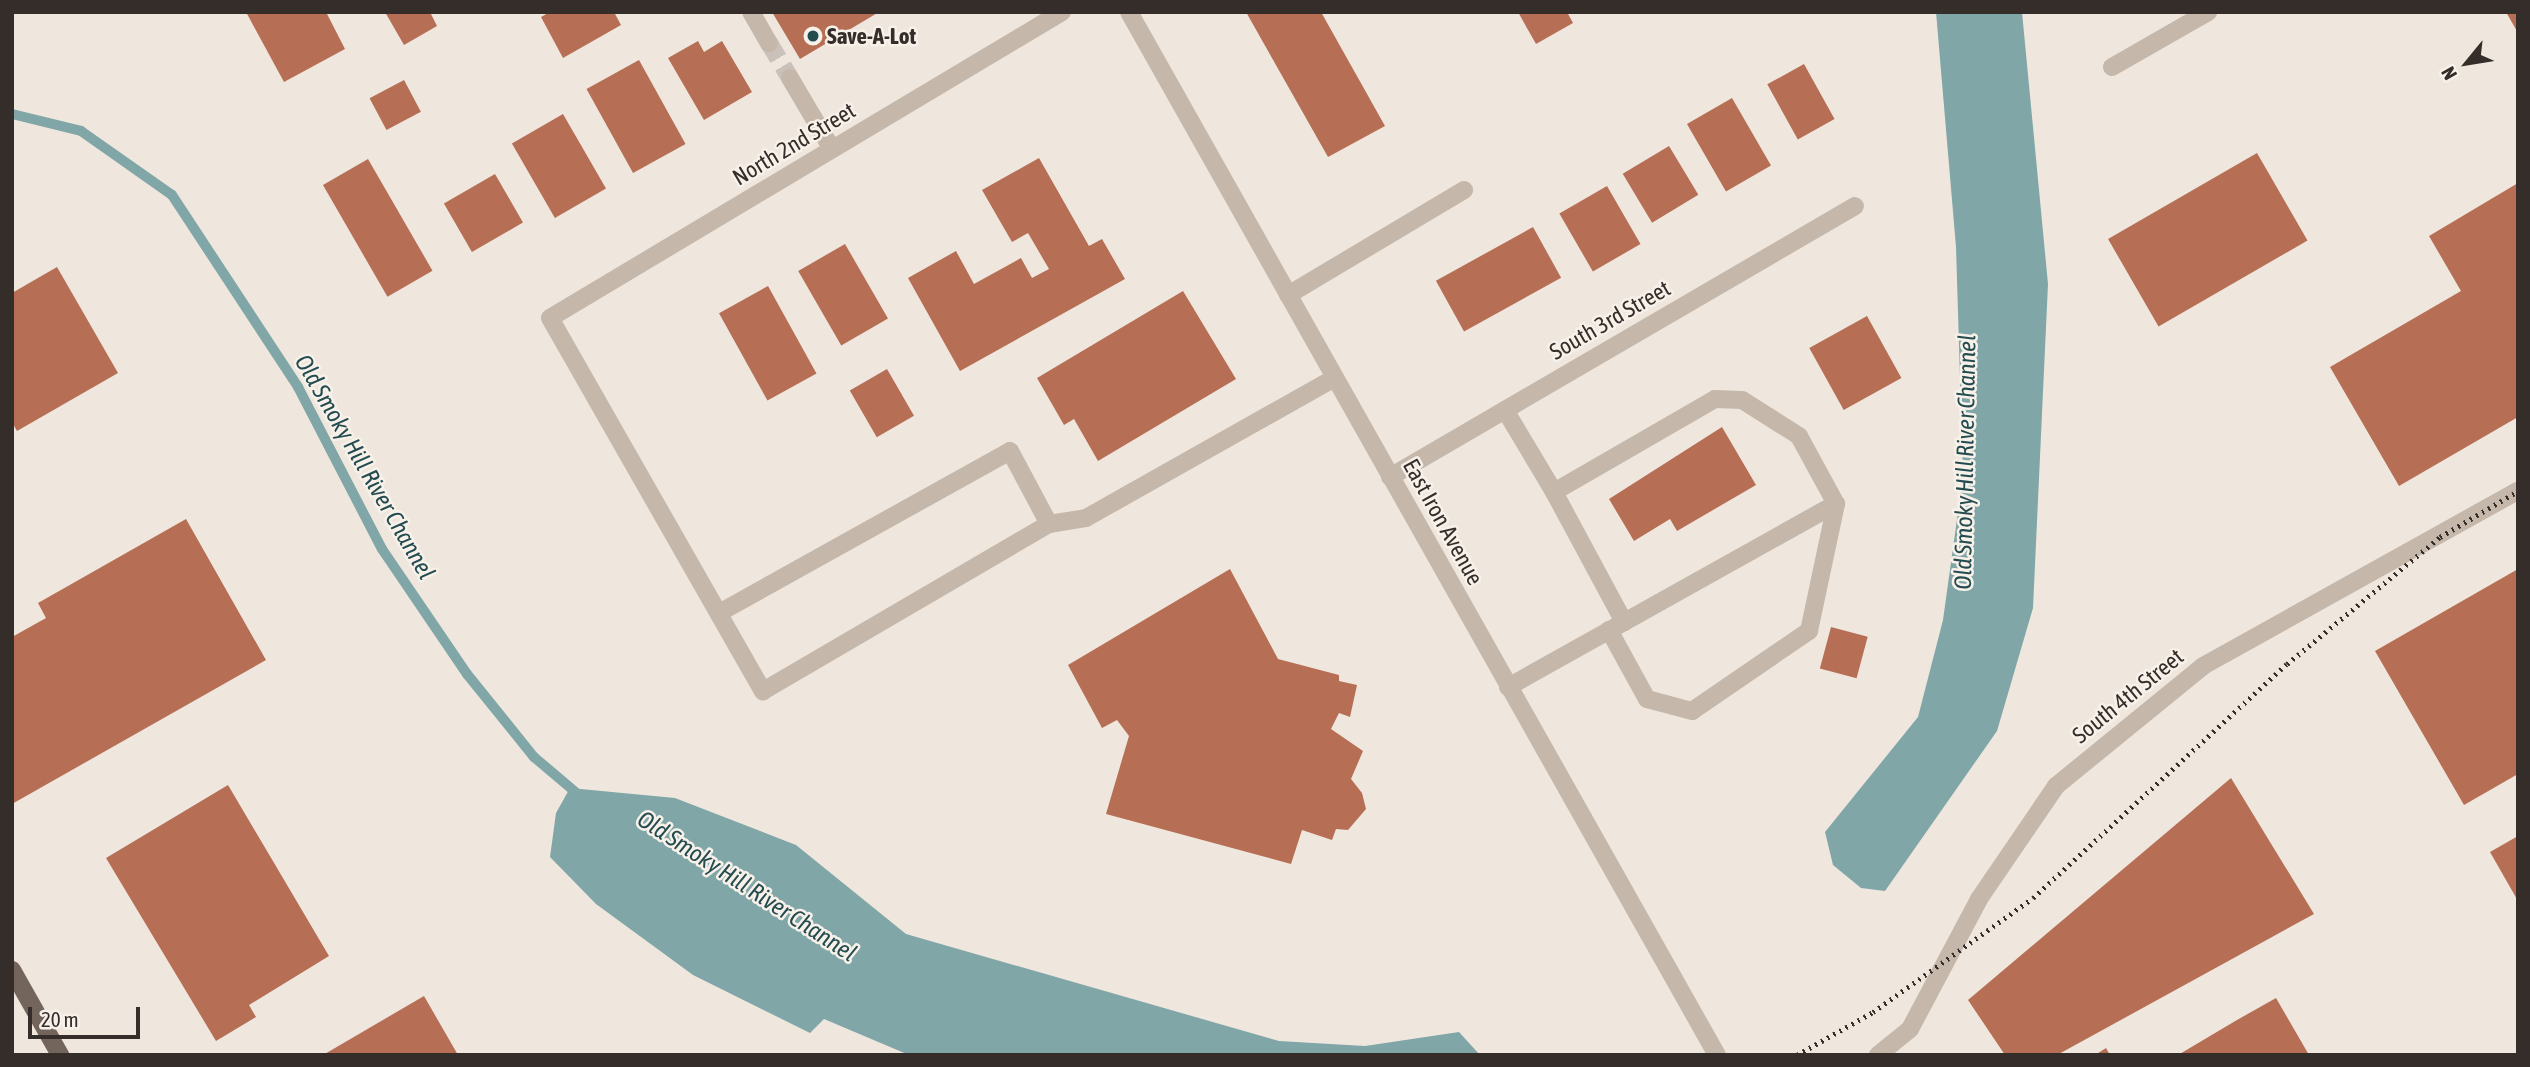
<!DOCTYPE html>
<style>
body{margin:0}
#map{position:relative;width:2530px;height:1067px;overflow:hidden;background:#efe7de;font-family:"Asap Condensed",sans-serif}
div>[style]{position:absolute}
[style*='--x']{left:calc(var(--x)*1px);top:calc(var(--y)*1px);width:calc(var(--w)*1px);rotate:calc(var(--a)*1deg)}
.water>*{inset:0;background:#80a6a8}
.stream>*{height:10px;margin:-5px;padding:0 5px;transform-origin:5px;border-radius:5px;background:#80a6a8}
.building>*{inset:0;background:#b66e55;transform-origin:0 0}
.minor-tunnel>*{height:18px;margin-top:-9px;transform-origin:0;background:repeating-linear-gradient(90deg,#cac2ba 0 18px,transparent 0 27px)}
.minor>*{height:18px;margin:-9px;padding:0 9px;transform-origin:9px;border-radius:9px;background:#c5b8ab}
.major>*{height:18px;margin:-9px;padding:0 9px;transform-origin:9px;border-radius:9px;background:#74655c}
.rail>*{height:5px;margin-top:-2.5px;transform-origin:0;background:repeating-linear-gradient(90deg,#342d29 0 2px,transparent 0 7px)}
.dots>*{width:19px;height:19px;translate:-50% -50%;box-sizing:border-box;border:4px solid #f7f1e9;border-radius:50%}
span{translate:-50% -50%;white-space:nowrap;text-align:center;line-height:1.15;-webkit-text-stroke:5px #f7f1e9;paint-order:stroke}
.poi-label{font-size:23px;color:#342d29;font-weight:700}
.left{translate:0 -50%;text-align:left}
.street-label{font-size:23px;color:#342d29}
.water-label{font-size:24px;color:#244c50;font-style:italic}
.frame{position:absolute;inset:0;border:14px solid #342d29;pointer-events:none}
.north{position:absolute;left:2432px;top:28px;width:70px;height:70px;-webkit-text-stroke:5px #f7f1e9;paint-order:stroke;rotate:240deg;font-size:19px;font-weight:700;line-height:28px;text-align:center;color:#342d29}
.north::after{content:'';display:block;margin:auto;width:24px;height:32px;background:#342d29;clip-path:polygon(50% 0,100% 100%,50% 72%,0 100%)}
.scale{position:absolute;left:28px;top:1007px;width:112px;height:32px;box-sizing:border-box;border:4px solid #342d29;border-top:0;padding-left:9px;font-size:21px;line-height:24px;white-space:nowrap;color:#342d29;-webkit-text-stroke:5px #f7f1e9;paint-order:stroke}
</style>
<div id="map">
<div class="water">
<div style="clip-path:polygon(1936px 12px,2022px 12px,2048px 284px,2033px 608px,1997px 731px,1885px 891px,1861px 888px,1833px 865px,1825px 832px,1918px 717px,1943px 620px,1963px 476px,1956px 247px)"></div>
<div style="clip-path:polygon(570px 788px,675px 798px,796px 845px,906px 934px,1279px 1041px,1365px 1046px,1459px 1032px,1480px 1055px,909px 1055px,824px 1019px,810px 1033px,693px 975px,596px 904px,550px 857px,556px 813px)"></div>
</div>
<div class="stream">
<div style="--x:12;--y:114;--w:71;--a:13.8"></div>
<div style="--x:81;--y:131;--w:111;--a:35.1"></div>
<div style="--x:172;--y:195;--w:230;--a:56.7"></div>
<div style="--x:298;--y:387;--w:182;--a:62.6"></div>
<div style="--x:382;--y:549;--w:151;--a:55.8"></div>
<div style="--x:467;--y:674;--w:107;--a:51.1"></div>
<div style="--x:534;--y:757;--w:60;--a:40.3"></div>
</div>
<div class="building">
<div style="clip-path:polygon(246px 12px,326px 12px,345px 49px,284px 82px)"></div>
<div style="clip-path:polygon(385px 12px,430px 12px,437px 26px,404px 45px)"></div>
<div style="clip-path:polygon(550px 12px,614px 12px,621px 25px,563px 58px,541px 17px)"></div>
<div style="clip-path:polygon(772px 12px,879px 12px,800px 59px)"></div>
<div style="clip-path:polygon(1246px 12px,1321px 12px,1385px 126px,1328px 157px)"></div>
<div style="clip-path:polygon(1518px 12px,1567px 12px,1573px 23px,1536px 44px)"></div>
<div style="clip-path:polygon(2506px 12px,2518px 12px,2518px 33px)"></div>
<div style="clip-path:polygon(698px 41px,704px 52px,722px 41px,752px 92px,704px 120px,668px 58px)"></div>
<div style="left:639px;top:60px;width:96px;height:60px;rotate:61deg"></div>
<div style="left:1804px;top:64px;width:63px;height:42px;rotate:61deg"></div>
<div style="left:404px;top:80px;width:36px;height:39px;rotate:62deg"></div>
<div style="left:1732px;top:98px;width:78px;height:52px;rotate:60deg"></div>
<div style="left:563px;top:114px;width:86px;height:59px;rotate:60deg"></div>
<div style="left:1669px;top:146px;width:57px;height:54px;rotate:59deg"></div>
<div style="left:2257px;top:153px;width:101px;height:172px;rotate:60deg"></div>
<div style="clip-path:polygon(1039px 158px,1089px 246px,1102px 239px,1125px 279px,960px 371px,908px 278px,956px 251px,974px 284px,1021px 258px,1032px 278px,1049px 269px,1028px 233px,1012px 242px,982px 190px)"></div>
<div style="left:368px;top:159px;width:129px;height:52px;rotate:60deg"></div>
<div style="left:495px;top:174px;width:56px;height:59px;rotate:60deg"></div>
<div style="clip-path:polygon(2518px 183px,2518px 417px,2399px 486px,2330px 367px,2461px 291px,2429px 236px)"></div>
<div style="left:1607px;top:186px;width:67px;height:55px;rotate:60deg"></div>
<div style="left:1533px;top:227px;width:58px;height:111px;rotate:61deg"></div>
<div style="left:845px;top:244px;width:86px;height:54px;rotate:60deg"></div>
<div style="clip-path:polygon(57px 267px,118px 373px,17px 431px,12px 422px,12px 293px)"></div>
<div style="left:768px;top:286px;width:100px;height:56px;rotate:61deg"></div>
<div style="clip-path:polygon(1183px 291px,1236px 379px,1098px 461px,1074px 419px,1064px 425px,1037px 378px)"></div>
<div style="left:1867px;top:316px;width:71px;height:66px;rotate:61deg"></div>
<div style="left:887px;top:369px;width:54px;height:43px;rotate:60deg"></div>
<div style="clip-path:polygon(1722px 427px,1756px 485px,1677px 531px,1670px 519px,1634px 541px,1609px 499px)"></div>
<div style="clip-path:polygon(186px 519px,266px 660px,12px 804px,12px 637px,46px 618px,38px 603px)"></div>
<div style="clip-path:polygon(1230px 569px,1278px 659px,1339px 675px,1339px 681px,1357px 685px,1350px 717px,1339px 713px,1331px 729px,1363px 751px,1351px 779px,1362px 793px,1366px 809px,1348px 830px,1336px 829px,1332px 840px,1302px 830px,1291px 864px,1106px 814px,1129px 736px,1117px 720px,1102px 728px,1068px 665px)"></div>
<div style="clip-path:polygon(2518px 569px,2518px 774px,2464px 805px,2375px 651px)"></div>
<div style="left:1831px;top:627px;width:38px;height:43px;rotate:15deg"></div>
<div style="clip-path:polygon(2231px 778px,2314px 914px,2057px 1055px,2005px 1055px,1968px 1000px)"></div>
<div style="clip-path:polygon(228px 785px,329px 956px,249px 1005px,256px 1017px,216px 1041px,106px 858px)"></div>
<div style="clip-path:polygon(2518px 836px,2518px 901px,2490px 852px)"></div>
<div style="clip-path:polygon(424px 996px,458px 1055px,323px 1055px)"></div>
<div style="clip-path:polygon(2276px 998px,2309px 1055px,2178px 1055px,2237px 1020px)"></div>
<div style="clip-path:polygon(2106px 1048px,2110px 1055px,2095px 1055px)"></div>
</div>
<div class="minor-tunnel">
<div style="--x:769;--y:43;--w:41;--a:59"></div>
</div>
<div class="minor">
<div style="--x:751;--y:12;--w:36;--a:60"></div>
<div style="--x:1062;--y:12;--w:596;--a:149.14"></div>
<div style="--x:550;--y:318;--w:430;--a:60.3"></div>
<div style="--x:763;--y:691;--w:331;--a:-30.3"></div>
<div style="--x:1049;--y:524;--w:37;--a:-9"></div>
<div style="--x:1086;--y:518;--w:285;--a:-29.4"></div>
<div style="--x:1129;--y:12;--w:1197;--a:60.59"></div>
<div style="--x:2112;--y:67;--w:111;--a:-29.8"></div>
<div style="--x:790;--y:78;--w:82;--a:59.4"></div>
<div style="--x:1288;--y:295;--w:205;--a:-30.8"></div>
<div style="--x:1505;--y:410;--w:96;--a:59.1"></div>
<div style="--x:1390;--y:477;--w:538;--a:-30.23"></div>
<div style="--x:719;--y:613;--w:333;--a:-29.1"></div>
<div style="--x:1010;--y:451;--w:83;--a:61.9"></div>
<div style="--x:1609;--y:630;--w:79;--a:61.2"></div>
<div style="--x:1647;--y:699;--w:47;--a:14.9"></div>
<div style="--x:1692;--y:711;--w:142;--a:-34.4"></div>
<div style="--x:1809;--y:631;--w:130;--a:-78"></div>
<div style="--x:1508;--y:687;--w:376;--a:-29.2"></div>
<div style="--x:1836;--y:504;--w:77;--a:-118.6"></div>
<div style="--x:1799;--y:436;--w:67;--a:-147.7"></div>
<div style="--x:1742;--y:400;--w:27;--a:-178"></div>
<div style="--x:1715;--y:399;--w:186;--a:150"></div>
<div style="--x:1554;--y:492;--w:148;--a:61.7"></div>
<div style="--x:1878;--y:1055;--w:41;--a:-39.1"></div>
<div style="--x:1910;--y:1029;--w:147;--a:-62"></div>
<div style="--x:1979;--y:899;--w:137;--a:-55.7"></div>
<div style="--x:2056;--y:786;--w:190;--a:-39.2"></div>
<div style="--x:2203;--y:666;--w:360;--a:-29.1"></div>
</div>
<div class="major">
<div style="--x:12;--y:970;--w:98;--a:60.5"></div>
</div>
<div class="rail">
<div style="--x:1797;--y:1055;--w:87;--a:-29.5"></div>
<div style="--x:1873;--y:1012;--w:196;--a:-35.5"></div>
<div style="--x:2033;--y:898;--w:345;--a:-42.7"></div>
<div style="--x:2287;--y:664;--w:199;--a:-39.7"></div>
<div style="--x:2440;--y:537;--w:91;--a:-30.5"></div>
</div>
<div class="dots">
<div style="left:813px;top:36px;background:#244c50"></div>
</div>
<div class="poi-label">
<span class="left" style="left:827px;top:36px">Save-A-Lot</span>
</div>
<div class="street-label">
<span style="left:794px;top:144px;rotate:-31deg">North 2nd Street</span>
<span style="left:1610px;top:320px;rotate:-30deg">South 3rd Street</span>
<span style="left:1443px;top:522px;rotate:61deg">East Iron Avenue</span>
<span style="left:2128px;top:696px;rotate:-39deg">South 4th Street</span>
</div>
<div class="water-label">
<span style="left:1965px;top:462px;rotate:-89deg">Old Smoky Hill River Channel</span>
<span style="left:365px;top:467px;rotate:60deg">Old Smoky Hill River Channel</span>
<span style="left:747px;top:886px;rotate:33deg">Old Smoky Hill River Channel</span>
</div>
<div class="frame"></div>
<div class="north">N</div>
<div class="scale">20 m</div>
</div>
